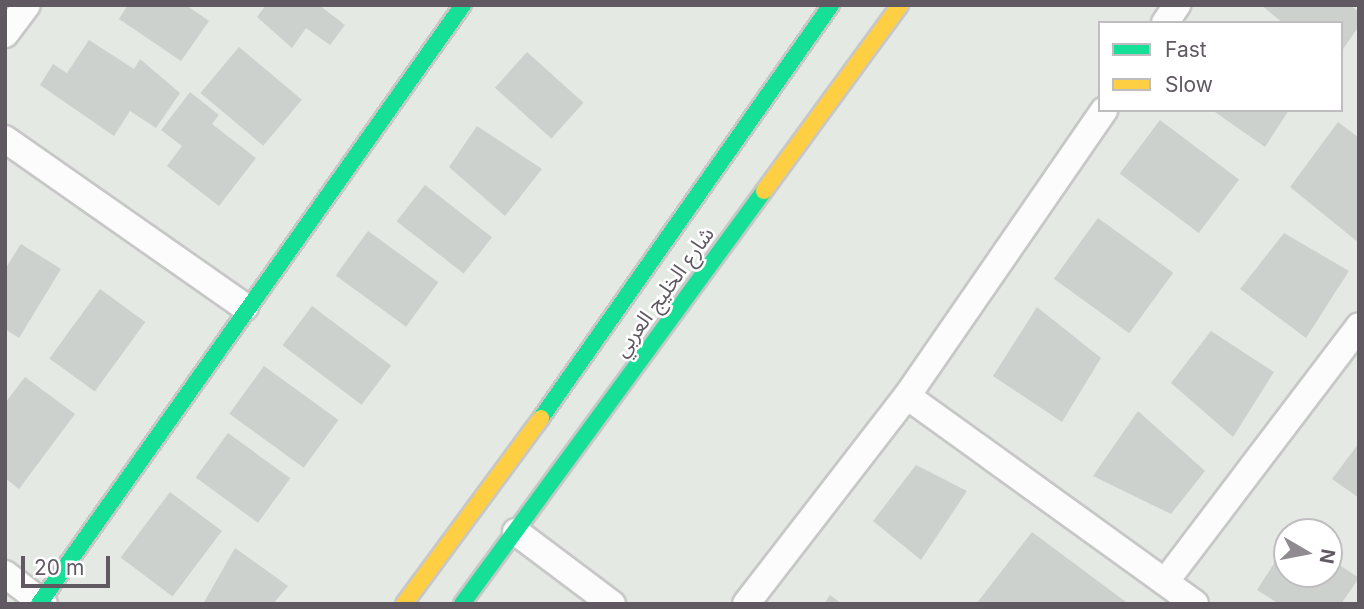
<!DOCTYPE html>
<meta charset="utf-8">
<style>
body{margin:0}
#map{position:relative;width:1364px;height:609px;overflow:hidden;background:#e4e9e4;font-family:Inter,"Noto Sans Arabic",sans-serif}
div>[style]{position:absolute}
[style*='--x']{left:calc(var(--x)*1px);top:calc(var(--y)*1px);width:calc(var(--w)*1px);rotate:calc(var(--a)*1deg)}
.building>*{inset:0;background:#cdd1ce;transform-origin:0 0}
.roads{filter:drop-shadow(2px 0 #c7c7c7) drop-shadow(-2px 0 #c7c7c7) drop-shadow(0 2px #c7c7c7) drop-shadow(0 -2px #c7c7c7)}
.street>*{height:26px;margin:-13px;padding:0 13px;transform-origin:13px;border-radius:13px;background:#fbfcfb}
.fast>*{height:16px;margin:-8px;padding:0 8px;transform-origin:8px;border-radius:8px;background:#16e098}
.slow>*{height:16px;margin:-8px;padding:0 8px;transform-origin:8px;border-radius:8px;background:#ffcf43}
span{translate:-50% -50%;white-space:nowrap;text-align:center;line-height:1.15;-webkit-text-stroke:5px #fff;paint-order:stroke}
.street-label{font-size:21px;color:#615962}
.frame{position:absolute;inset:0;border:7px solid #615962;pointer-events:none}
.legend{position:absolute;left:1098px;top:21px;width:245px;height:91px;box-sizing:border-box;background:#fff;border:2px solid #c0bdc0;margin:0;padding:9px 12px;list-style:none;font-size:21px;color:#615962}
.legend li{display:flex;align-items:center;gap:14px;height:35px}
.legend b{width:35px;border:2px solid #c0bdc0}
.north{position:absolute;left:1273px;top:518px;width:70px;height:70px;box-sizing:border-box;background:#fff;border:2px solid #c0bdc0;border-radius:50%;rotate:100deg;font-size:19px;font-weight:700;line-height:28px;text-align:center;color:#615962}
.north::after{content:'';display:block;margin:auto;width:24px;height:32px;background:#8f8b90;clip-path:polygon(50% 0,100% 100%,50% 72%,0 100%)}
.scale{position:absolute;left:21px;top:556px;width:89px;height:32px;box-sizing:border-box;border:4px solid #615962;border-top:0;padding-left:9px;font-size:21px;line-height:24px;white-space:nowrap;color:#615962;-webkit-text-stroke:5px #fff;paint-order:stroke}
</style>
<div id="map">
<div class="building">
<div style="clip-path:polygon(128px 5px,186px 5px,209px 21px,181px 61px,119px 19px)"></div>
<div style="clip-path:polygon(266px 5px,319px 5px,345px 25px,330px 45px,306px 28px,292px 48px,257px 17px)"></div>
<div style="clip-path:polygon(1261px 5px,1350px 5px,1359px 12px,1359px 26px,1341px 52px,1341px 23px,1283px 23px)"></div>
<div style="clip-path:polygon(89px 40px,134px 69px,140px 59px,180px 93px,156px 128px,130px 111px,114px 136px,40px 85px,53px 64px,67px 73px)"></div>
<div style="left:239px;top:47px;width:82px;height:60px;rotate:40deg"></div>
<div style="left:527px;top:52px;width:76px;height:48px;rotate:42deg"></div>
<div style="clip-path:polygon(190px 92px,219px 115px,212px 124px,256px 158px,219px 206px,167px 166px,182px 146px,161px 130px)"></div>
<div style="clip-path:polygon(1212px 110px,1289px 110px,1265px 147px)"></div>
<div style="left:1160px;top:120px;width:99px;height:67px;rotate:37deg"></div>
<div style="clip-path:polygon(1338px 122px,1359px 138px,1359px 243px,1290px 187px)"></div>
<div style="clip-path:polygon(477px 126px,542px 169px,505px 216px,449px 167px)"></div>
<div style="left:425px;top:185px;width:85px;height:46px;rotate:38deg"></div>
<div style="left:1098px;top:218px;width:93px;height:75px;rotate:36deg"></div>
<div style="left:368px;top:231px;width:87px;height:55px;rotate:36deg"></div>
<div style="clip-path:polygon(1284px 233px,1349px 271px,1306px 338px,1240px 289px)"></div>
<div style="clip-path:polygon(21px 244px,61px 269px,19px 338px,5px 329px,5px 269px)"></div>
<div style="left:100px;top:289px;width:56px;height:86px;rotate:36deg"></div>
<div style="left:312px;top:306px;width:99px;height:49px;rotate:37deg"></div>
<div style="clip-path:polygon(1037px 307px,1101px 358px,1062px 422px,993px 376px)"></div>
<div style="clip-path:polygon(1211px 331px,1274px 372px,1233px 437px,1171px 383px)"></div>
<div style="left:264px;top:366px;width:92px;height:59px;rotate:36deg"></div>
<div style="clip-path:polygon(25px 377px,75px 414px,19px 489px,5px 478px,5px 403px)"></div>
<div style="clip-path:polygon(1138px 411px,1205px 471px,1171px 514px,1093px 476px)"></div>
<div style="left:228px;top:433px;width:77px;height:55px;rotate:36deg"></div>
<div style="clip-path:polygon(1359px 443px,1359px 498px,1332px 479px)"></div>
<div style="clip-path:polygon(916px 465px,967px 491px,921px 560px,873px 521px)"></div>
<div style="left:170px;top:492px;width:65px;height:82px;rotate:37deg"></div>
<div style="clip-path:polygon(1032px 532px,1126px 602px,1125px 604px,976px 604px)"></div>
<div style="clip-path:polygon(1287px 543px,1287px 574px,1329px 574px,1329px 558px,1359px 578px,1341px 604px,1279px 604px,1257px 590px)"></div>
<div style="clip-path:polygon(235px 548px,288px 586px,273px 604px,203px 604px)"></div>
<div style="clip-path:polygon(830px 595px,842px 604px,824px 604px)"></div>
</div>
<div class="roads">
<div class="street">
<div style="--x:1165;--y:23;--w:22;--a:-56"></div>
<div style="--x:5;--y:34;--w:36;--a:-53"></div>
<div style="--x:5;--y:139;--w:293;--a:35"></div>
<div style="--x:907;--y:396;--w:355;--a:35.8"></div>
<div style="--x:516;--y:532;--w:120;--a:36.9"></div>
<div style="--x:5;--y:574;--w:49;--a:37.6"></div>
<div style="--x:1165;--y:582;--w:321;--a:-52.8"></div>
<div style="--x:746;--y:604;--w:263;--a:-52.3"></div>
<div style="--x:907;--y:396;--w:347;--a:-55.4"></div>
</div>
<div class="fast">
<div style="--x:541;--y:418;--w:505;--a:-54.92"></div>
<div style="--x:39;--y:604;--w:734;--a:-54.71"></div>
<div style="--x:462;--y:604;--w:512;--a:-53.82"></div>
</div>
<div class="slow">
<div style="--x:764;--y:191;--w:230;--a:-53.8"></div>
<div style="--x:404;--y:604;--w:231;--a:-53.6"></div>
</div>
</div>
<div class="street-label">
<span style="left:664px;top:292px;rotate:-54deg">شارع الخليج العربي</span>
</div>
<div class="frame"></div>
<ul class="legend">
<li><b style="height:9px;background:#16e098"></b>Fast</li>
<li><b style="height:9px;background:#ffcf43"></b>Slow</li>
</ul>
<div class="north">N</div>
<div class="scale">20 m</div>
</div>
